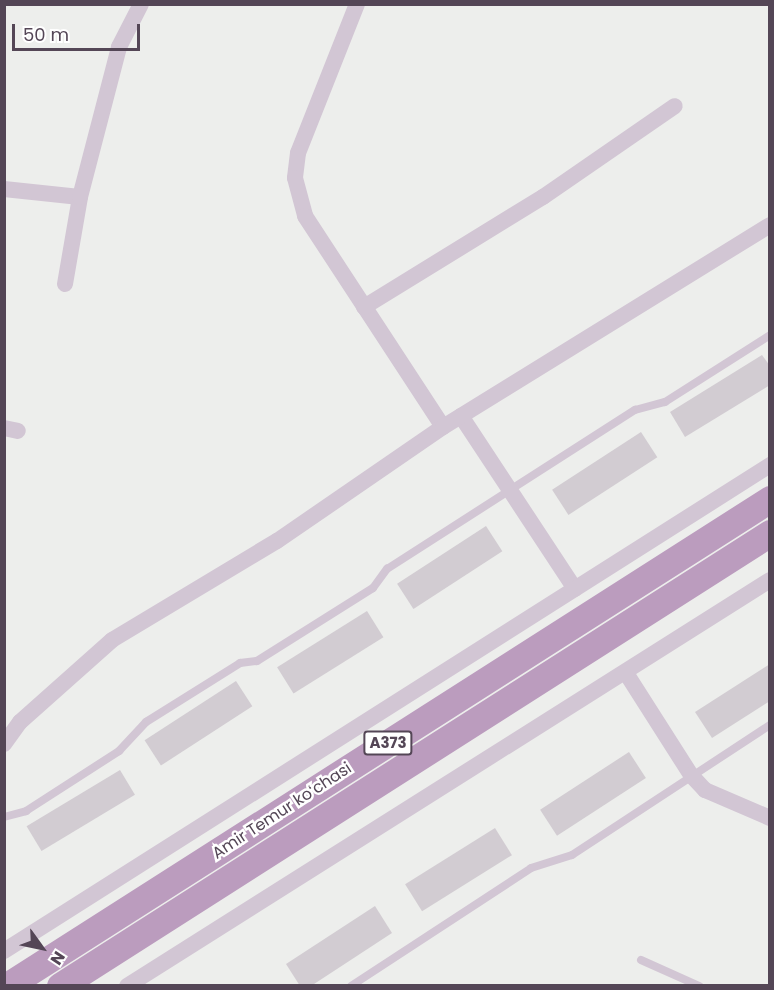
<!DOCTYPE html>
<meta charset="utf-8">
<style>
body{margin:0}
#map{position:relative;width:774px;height:990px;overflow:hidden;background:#edeeec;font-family:Poppins,sans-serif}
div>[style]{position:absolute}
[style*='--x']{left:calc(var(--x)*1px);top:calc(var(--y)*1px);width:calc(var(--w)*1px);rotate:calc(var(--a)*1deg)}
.building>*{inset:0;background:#d2ccd2;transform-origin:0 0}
.service>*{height:8px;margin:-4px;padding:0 4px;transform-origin:4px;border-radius:4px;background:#d2c6d4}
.minor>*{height:16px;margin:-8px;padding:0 8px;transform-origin:8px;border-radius:8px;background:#d2c6d4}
.trunk>*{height:27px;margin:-13.5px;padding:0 13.5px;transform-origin:13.5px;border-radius:13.5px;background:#bb9cbe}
span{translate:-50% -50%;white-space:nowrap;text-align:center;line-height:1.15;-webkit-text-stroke:5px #fff;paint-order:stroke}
.shield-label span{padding:2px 4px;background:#fff;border:2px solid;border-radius:4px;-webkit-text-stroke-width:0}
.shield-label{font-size:15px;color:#544656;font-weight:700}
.street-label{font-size:16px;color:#544656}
.frame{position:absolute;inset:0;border:6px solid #544656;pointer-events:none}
.north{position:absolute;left:12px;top:918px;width:60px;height:60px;-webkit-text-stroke:4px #fff;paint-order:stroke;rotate:123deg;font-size:16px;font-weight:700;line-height:24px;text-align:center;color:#544656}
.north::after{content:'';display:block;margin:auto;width:21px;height:27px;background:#544656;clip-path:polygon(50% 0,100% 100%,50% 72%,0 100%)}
.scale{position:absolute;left:12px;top:24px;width:128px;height:27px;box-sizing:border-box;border:3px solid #544656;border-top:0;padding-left:8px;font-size:18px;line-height:21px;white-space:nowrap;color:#544656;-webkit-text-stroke:4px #fff;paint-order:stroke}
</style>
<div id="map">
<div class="building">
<div style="clip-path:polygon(762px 355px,770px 366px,770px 385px,685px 437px,670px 412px)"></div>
<div style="left:641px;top:432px;width:30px;height:106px;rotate:57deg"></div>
<div style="left:486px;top:526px;width:30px;height:106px;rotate:57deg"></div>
<div style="left:367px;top:611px;width:31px;height:106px;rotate:58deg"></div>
<div style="clip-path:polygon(770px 664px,770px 701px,712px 738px,695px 712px)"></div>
<div style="left:236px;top:681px;width:30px;height:109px;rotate:57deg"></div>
<div style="left:629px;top:752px;width:31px;height:106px;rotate:57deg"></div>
<div style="left:120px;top:770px;width:29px;height:109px;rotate:59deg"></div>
<div style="left:495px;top:828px;width:32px;height:106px;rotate:58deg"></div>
<div style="clip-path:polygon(375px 906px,392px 933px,311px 986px,300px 986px,286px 964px)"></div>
</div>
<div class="service">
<div style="--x:4;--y:817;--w:23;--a:-15"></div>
<div style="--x:26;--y:811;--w:111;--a:-32.8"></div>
<div style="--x:119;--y:751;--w:40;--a:-47"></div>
<div style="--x:146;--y:722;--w:111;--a:-32.1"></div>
<div style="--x:240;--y:663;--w:17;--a:-7"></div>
<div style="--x:257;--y:661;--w:137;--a:-32.2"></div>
<div style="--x:373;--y:588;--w:24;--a:-54"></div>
<div style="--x:387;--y:569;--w:295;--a:-32.7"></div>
<div style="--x:635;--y:410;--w:31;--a:-15"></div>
<div style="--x:665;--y:402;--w:125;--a:-32.5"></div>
<div style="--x:641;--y:960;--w:64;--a:24.1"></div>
<div style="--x:351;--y:986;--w:215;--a:-33.2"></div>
<div style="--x:531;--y:868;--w:43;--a:-17.6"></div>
<div style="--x:572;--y:855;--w:237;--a:-33.3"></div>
</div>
<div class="minor">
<div style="--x:357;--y:4;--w:160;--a:111.6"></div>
<div style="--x:298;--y:153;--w:25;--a:97"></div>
<div style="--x:295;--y:178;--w:39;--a:75"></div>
<div style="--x:305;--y:216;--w:252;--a:56.8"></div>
<div style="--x:4;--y:189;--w:76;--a:6"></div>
<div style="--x:65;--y:284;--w:88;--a:-80.2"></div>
<div style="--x:80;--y:197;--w:155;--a:-75.4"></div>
<div style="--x:119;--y:47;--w:48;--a:-62.9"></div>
<div style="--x:364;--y:307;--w:210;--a:-31.6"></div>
<div style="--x:543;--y:197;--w:160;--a:-34.6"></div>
<div style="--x:461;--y:416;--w:207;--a:56.6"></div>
<div style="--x:4;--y:428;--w:14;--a:12"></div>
<div style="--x:626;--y:673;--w:121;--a:57.5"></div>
<div style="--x:691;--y:775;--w:21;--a:47"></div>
<div style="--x:705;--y:790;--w:71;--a:23.3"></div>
<div style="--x:4;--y:744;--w:27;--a:-54"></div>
<div style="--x:20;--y:722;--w:123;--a:-41.7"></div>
<div style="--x:112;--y:640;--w:192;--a:-31"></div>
<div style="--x:277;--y:541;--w:201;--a:-34.5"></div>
<div style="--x:443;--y:427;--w:384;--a:-31.7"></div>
<div style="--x:4;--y:951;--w:907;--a:-32.39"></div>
<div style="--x:127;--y:986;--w:760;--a:-32.27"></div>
</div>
<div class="trunk">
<div style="--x:7;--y:986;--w:905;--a:-32.55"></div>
<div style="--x:60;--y:986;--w:842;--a:-32.54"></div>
</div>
<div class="shield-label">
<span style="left:388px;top:743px">A373</span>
</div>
<div class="street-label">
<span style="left:282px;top:811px;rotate:-33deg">Amir Temur koʻchasi</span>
</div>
<div class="frame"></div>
<div class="north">N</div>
<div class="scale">50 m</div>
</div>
